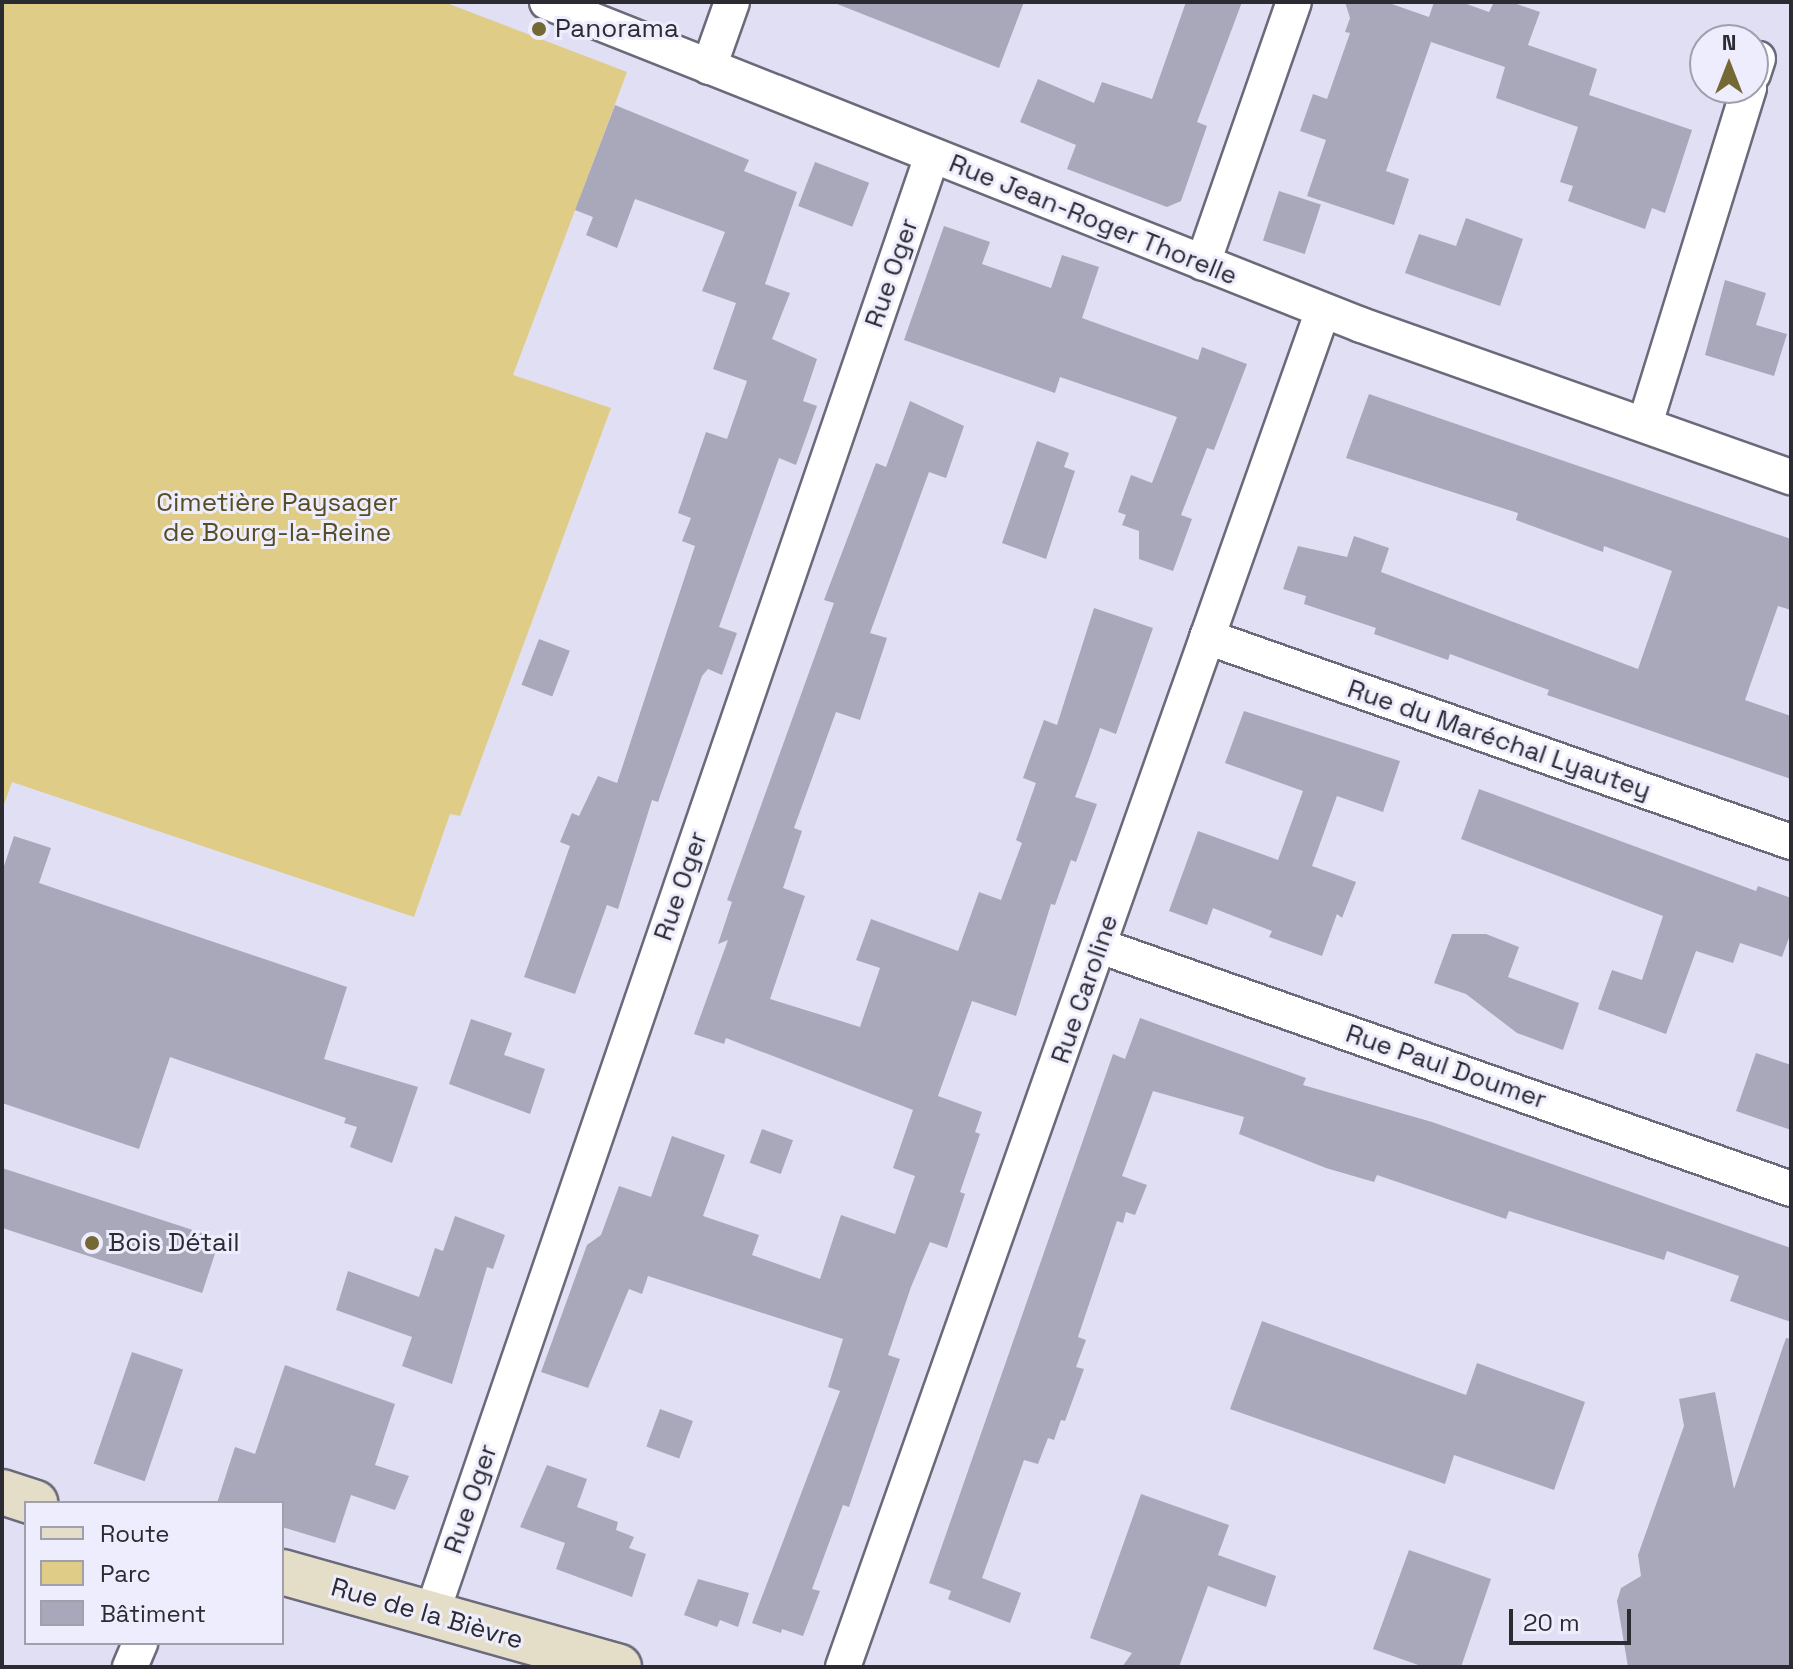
<!DOCTYPE html>
<meta charset="utf-8">
<style>
body{margin:0}
#map{position:relative;width:1793px;height:1669px;overflow:hidden;background:#e1dff3;font-family:"Space Grotesk",sans-serif}
div>[style]{position:absolute}
[style*='--x']{left:calc(var(--x)*1px);top:calc(var(--y)*1px);width:calc(var(--w)*1px);rotate:calc(var(--a)*1deg)}
.green>*{inset:0;background:#decc87}
.building>*{inset:0;background:#a9a8ba;transform-origin:0 0}
.roads{filter:drop-shadow(2px 0 #6b6a7b) drop-shadow(-2px 0 #6b6a7b) drop-shadow(0 2px #6b6a7b) drop-shadow(0 -2px #6b6a7b)}
.minor>*{height:34px;margin:-17px;padding:0 17px;transform-origin:17px;border-radius:17px;background:#fff}
.secondary>*{height:44px;margin:-22px;padding:0 22px;transform-origin:22px;border-radius:22px;background:#e4dec8}
.dots>*{width:22px;height:22px;translate:-50% -50%;box-sizing:border-box;border:4px solid #eeedfd;border-radius:50%}
span{translate:-50% -50%;white-space:nowrap;text-align:center;line-height:1.15;-webkit-text-stroke:6px #eeedfd;paint-order:stroke}
.poi-label{font-size:26px;color:#2c2b32}
.left{translate:0 -50%;text-align:left}
.street-label{font-size:26px;color:#2c2b32}
.park-label{font-size:26px;color:#574d24}
.frame{position:absolute;inset:0;border:4px solid #2c2b32;pointer-events:none}
.legend{position:absolute;left:24px;top:1501px;width:260px;height:144px;box-sizing:border-box;background:#eeedfd;border:2px solid #a09fac;margin:0;padding:10px 14px;list-style:none;font-size:24px;color:#2c2b32}
.legend li{display:flex;align-items:center;gap:16px;height:40px}
.legend b{width:40px;border:2px solid #a09fac}
.north{position:absolute;left:1689px;top:24px;width:80px;height:80px;box-sizing:border-box;background:#eeedfd;border:2px solid #a09fac;border-radius:50%;rotate:0deg;font-size:22px;font-weight:700;line-height:32px;text-align:center;color:#2c2b32}
.north::after{content:'';display:block;margin:auto;width:28px;height:36px;background:#746835;clip-path:polygon(50% 0,100% 100%,50% 72%,0 100%)}
.scale{position:absolute;left:1509px;top:1609px;width:122px;height:36px;box-sizing:border-box;border:4px solid #2c2b32;border-top:0;padding-left:10px;font-size:24px;line-height:28px;white-space:nowrap;color:#2c2b32;-webkit-text-stroke:6px #eeedfd;paint-order:stroke}
</style>
<div id="map">
<div class="green">
<div style="clip-path:polygon(2px 2px,444px 2px,627px 72px,513px 375px,611px 408px,460px 816px,450px 814px,414px 917px,12px 782px,2px 810px)"></div>
</div>
<div class="building">
<div style="clip-path:polygon(832px 2px,1024px 2px,999px 68px)"></div>
<div style="clip-path:polygon(1186px 2px,1242px 2px,1197px 122px,1207px 126px,1181px 201px,1167px 207px,1067px 169px,1076px 145px,1020px 122px,1038px 79px,1094px 103px,1102px 82px,1152px 99px)"></div>
<div style="clip-path:polygon(1345px 2px,1386px 2px,1429px 17px,1434px 2px,1461px 2px,1489px 12px,1494px 2px,1511px 2px,1540px 12px,1528px 45px,1597px 69px,1589px 95px,1692px 130px,1665px 213px,1652px 208px,1645px 229px,1568px 201px,1573px 186px,1560px 182px,1578px 127px,1496px 98px,1505px 67px,1431px 42px,1386px 171px,1409px 179px,1394px 225px,1307px 196px,1326px 140px,1300px 131px,1313px 94px,1327px 99px,1350px 33px,1345px 32px,1350px 18px)"></div>
<div style="clip-path:polygon(615px 105px,749px 160px,744px 171px,797px 192px,765px 284px,790px 293px,772px 339px,817px 359px,803px 401px,817px 406px,796px 465px,779px 458px,719px 627px,737px 633px,722px 675px,708px 669px,702px 676px,658px 802px,652px 800px,618px 909px,607px 905px,575px 994px,524px 977px,570px 846px,560px 842px,572px 813px,579px 816px,598px 776px,617px 783px,695px 546px,682px 541px,691px 518px,678px 513px,706px 432px,727px 439px,747px 381px,713px 369px,736px 303px,702px 291px,725px 232px,635px 199px,617px 248px,586px 235px,593px 217px,575px 210px)"></div>
<div style="left:815px;top:162px;width:58px;height:47px;rotate:21deg"></div>
<div style="left:1279px;top:191px;width:44px;height:52px;rotate:18deg"></div>
<div style="clip-path:polygon(1466px 218px,1523px 239px,1500px 306px,1405px 273px,1419px 234px,1456px 246px)"></div>
<div style="clip-path:polygon(944px 226px,990px 242px,982px 264px,1051px 288px,1062px 255px,1099px 267px,1082px 318px,1198px 360px,1202px 347px,1247px 364px,1214px 450px,1207px 448px,1181px 515px,1192px 519px,1173px 571px,1139px 559px,1139px 531px,1122px 525px,1126px 515px,1118px 512px,1131px 475px,1152px 483px,1177px 417px,1060px 377px,1055px 393px,904px 340px)"></div>
<div style="clip-path:polygon(1725px 280px,1766px 293px,1756px 325px,1787px 334px,1774px 376px,1705px 355px)"></div>
<div style="clip-path:polygon(1369px 394px,1791px 539px,1791px 610px,1778px 606px,1745px 700px,1791px 716px,1791px 779px,1547px 695px,1549px 690px,1450px 654px,1448px 660px,1374px 634px,1376px 628px,1304px 604px,1306px 596px,1283px 589px,1298px 546px,1347px 557px,1354px 536px,1389px 548px,1381px 572px,1638px 669px,1672px 571px,1604px 546px,1603px 552px,1516px 520px,1518px 513px,1346px 458px)"></div>
<div style="clip-path:polygon(910px 401px,964px 426px,946px 478px,929px 472px,870px 633px,887px 638px,860px 720px,836px 712px,794px 828px,802px 831px,783px 888px,805px 896px,770px 999px,860px 1027px,880px 968px,856px 960px,871px 919px,958px 951px,979px 892px,1001px 900px,1022px 843px,1016px 840px,1036px 783px,1023px 778px,1044px 720px,1057px 725px,1094px 608px,1153px 628px,1116px 734px,1100px 728px,1088px 762px,1075px 797px,1097px 804px,1076px 862px,1071px 860px,1055px 905px,1051px 904px,1016px 1016px,972px 1001px,938px 1096px,982px 1112px,975px 1132px,980px 1134px,960px 1192px,965px 1194px,947px 1248px,930px 1242px,911px 1287px,888px 1355px,900px 1359px,849px 1507px,843px 1505px,812px 1589px,820px 1591px,803px 1636px,782px 1629px,781px 1633px,752px 1623px,840px 1391px,828px 1387px,843px 1339px,648px 1276px,642px 1294px,629px 1289px,588px 1388px,541px 1372px,587px 1245px,601px 1235px,619px 1186px,651px 1197px,672px 1136px,725px 1155px,703px 1216px,759px 1235px,752px 1255px,820px 1279px,841px 1215px,895px 1234px,915px 1176px,893px 1168px,913px 1110px,726px 1038px,724px 1044px,694px 1034px,728px 940px,718px 944px,732px 902px,727px 900px,834px 603px,824px 600px,876px 463px,886px 467px)"></div>
<div style="clip-path:polygon(1037px 441px,1069px 453px,1064px 467px,1075px 471px,1046px 559px,1002px 543px)"></div>
<div style="left:539px;top:639px;width:33px;height:49px;rotate:21deg"></div>
<div style="clip-path:polygon(1244px 711px,1400px 761px,1383px 812px,1337px 796px,1312px 866px,1356px 882px,1342px 918px,1337px 914px,1322px 956px,1269px 937px,1272px 931px,1213px 908px,1207px 925px,1169px 911px,1198px 831px,1278px 860px,1303px 791px,1225px 763px)"></div>
<div style="clip-path:polygon(1479px 789px,1756px 891px,1758px 886px,1791px 898px,1791px 932px,1782px 957px,1740px 943px,1733px 963px,1696px 951px,1666px 1034px,1598px 1009px,1612px 970px,1642px 980px,1663px 916px,1461px 839px)"></div>
<div style="clip-path:polygon(14px 836px,51px 848px,39px 883px,347px 987px,324px 1059px,418px 1087px,392px 1163px,350px 1147px,357px 1127px,344px 1123px,346px 1118px,170px 1057px,139px 1149px,2px 1103px,2px 872px)"></div>
<div style="clip-path:polygon(1452px 934px,1486px 934px,1519px 947px,1508px 977px,1579px 1003px,1563px 1050px,1517px 1033px,1466px 994px,1434px 983px)"></div>
<div style="clip-path:polygon(1140px 1018px,1306px 1078px,1303px 1085px,1432px 1122px,1791px 1248px,1791px 1322px,1730px 1301px,1739px 1276px,1667px 1251px,1664px 1260px,1509px 1211px,1506px 1219px,1377px 1175px,1374px 1182px,1326px 1168px,1239px 1134px,1244px 1117px,1153px 1091px,1122px 1176px,1147px 1185px,1135px 1215px,1126px 1212px,1123px 1223px,1117px 1221px,1078px 1337px,1086px 1340px,1076px 1367px,1084px 1369px,1065px 1421px,1061px 1420px,1054px 1440px,1048px 1438px,1038px 1464px,1024px 1460px,982px 1578px,1021px 1593px,1010px 1623px,948px 1599px,951px 1591px,929px 1583px,1113px 1054px,1125px 1059px)"></div>
<div style="clip-path:polygon(471px 1019px,512px 1033px,504px 1055px,545px 1069px,530px 1114px,449px 1084px)"></div>
<div style="clip-path:polygon(1756px 1053px,1791px 1065px,1791px 1130px,1736px 1111px)"></div>
<div style="left:762px;top:1129px;width:33px;height:36px;rotate:20deg"></div>
<div style="left:2px;top:1168px;width:229px;height:57px;rotate:18deg"></div>
<div style="clip-path:polygon(455px 1216px,505px 1235px,493px 1269px,487px 1267px,452px 1384px,402px 1366px,412px 1337px,336px 1310px,348px 1271px,419px 1297px,435px 1248px,443px 1251px)"></div>
<div style="clip-path:polygon(1262px 1321px,1466px 1395px,1477px 1363px,1585px 1402px,1554px 1490px,1454px 1455px,1445px 1484px,1230px 1409px)"></div>
<div style="clip-path:polygon(1786px 1338px,1791px 1339px,1791px 1667px,1628px 1667px,1617px 1601px,1621px 1588px,1641px 1576px,1638px 1555px,1684px 1426px,1679px 1399px,1715px 1392px,1734px 1489px)"></div>
<div style="left:132px;top:1352px;width:54px;height:118px;rotate:19deg"></div>
<div style="clip-path:polygon(285px 1365px,395px 1404px,375px 1465px,409px 1476px,395px 1510px,351px 1495px,335px 1543px,282px 1527px,282px 1503px,217px 1503px,235px 1447px,255px 1454px)"></div>
<div style="left:660px;top:1409px;width:35px;height:40px;rotate:20deg"></div>
<div style="clip-path:polygon(547px 1465px,587px 1479px,577px 1507px,618px 1522px,616px 1530px,634px 1537px,629px 1548px,646px 1554px,632px 1597px,556px 1569px,565px 1543px,520px 1527px)"></div>
<div style="clip-path:polygon(1141px 1494px,1229px 1525px,1218px 1555px,1276px 1576px,1266px 1607px,1208px 1586px,1179px 1667px,1122px 1667px,1132px 1653px,1090px 1638px)"></div>
<div style="clip-path:polygon(1409px 1550px,1491px 1579px,1461px 1667px,1424px 1667px,1373px 1649px)"></div>
<div style="clip-path:polygon(698px 1579px,749px 1593px,738px 1627px,720px 1620px,717px 1627px,684px 1615px)"></div>
</div>
<div class="roads">
<div class="minor">
<div style="--x:547;--y:2;--w:876;--a:21.64"></div>
<div style="--x:1361;--y:325;--w:456;--a:19.5"></div>
<div style="--x:709;--y:67;--w:69;--a:-70.5"></div>
<div style="--x:1753;--y:74;--w:16;--a:-72"></div>
<div style="--x:1203;--y:263;--w:276;--a:-70.8"></div>
<div style="--x:1645;--y:424;--w:352;--a:-72.8"></div>
<div style="--x:1207;--y:637;--w:619;--a:19.34"></div>
<div style="--x:1100;--y:946;--w:732;--a:19.37"></div>
<div style="--x:431;--y:1616;--w:1544;--a:-71.06"></div>
<div style="--x:130;--y:1667;--w:26;--a:-67"></div>
<div style="--x:843;--y:1667;--w:1439;--a:-70.52"></div>
</div>
<div class="secondary">
<div style="--x:2;--y:1492;--w:35;--a:18"></div>
<div style="--x:282;--y:1572;--w:350;--a:15.7"></div>
</div>
</div>
<div class="dots">
<div style="left:539px;top:29px;background:#746835"></div>
<div style="left:92px;top:1243px;background:#746835"></div>
</div>
<div class="poi-label">
<span class="left" style="left:555px;top:29px">Panorama</span>
<span class="left" style="left:108px;top:1243px">Bois Détail</span>
</div>
<div class="street-label">
<span style="left:1093px;top:220px;rotate:22deg">Rue Jean-Roger Thorelle</span>
<span style="left:892px;top:273px;rotate:-71deg">Rue Oger</span>
<span style="left:1499px;top:740px;rotate:19deg">Rue du Maréchal Lyautey</span>
<span style="left:681px;top:886px;rotate:-71deg">Rue Oger</span>
<span style="left:1085px;top:989px;rotate:-71deg">Rue Caroline</span>
<span style="left:1446px;top:1067px;rotate:19deg">Rue Paul Doumer</span>
<span style="left:471px;top:1499px;rotate:-71deg">Rue Oger</span>
<span style="left:427px;top:1614px;rotate:16deg">Rue de la Bièvre</span>
</div>
<div class="park-label">
<span style="left:277px;top:518px">Cimetière Paysager<br>de Bourg-la-Reine</span>
</div>
<div class="frame"></div>
<ul class="legend">
<li><b style="height:10px;background:#e4dec8"></b>Route</li>
<li><b style="height:22px;background:#decc87"></b>Parc</li>
<li><b style="height:22px;background:#a9a8ba"></b>Bâtiment</li>
</ul>
<div class="north">N</div>
<div class="scale">20 m</div>
</div>
